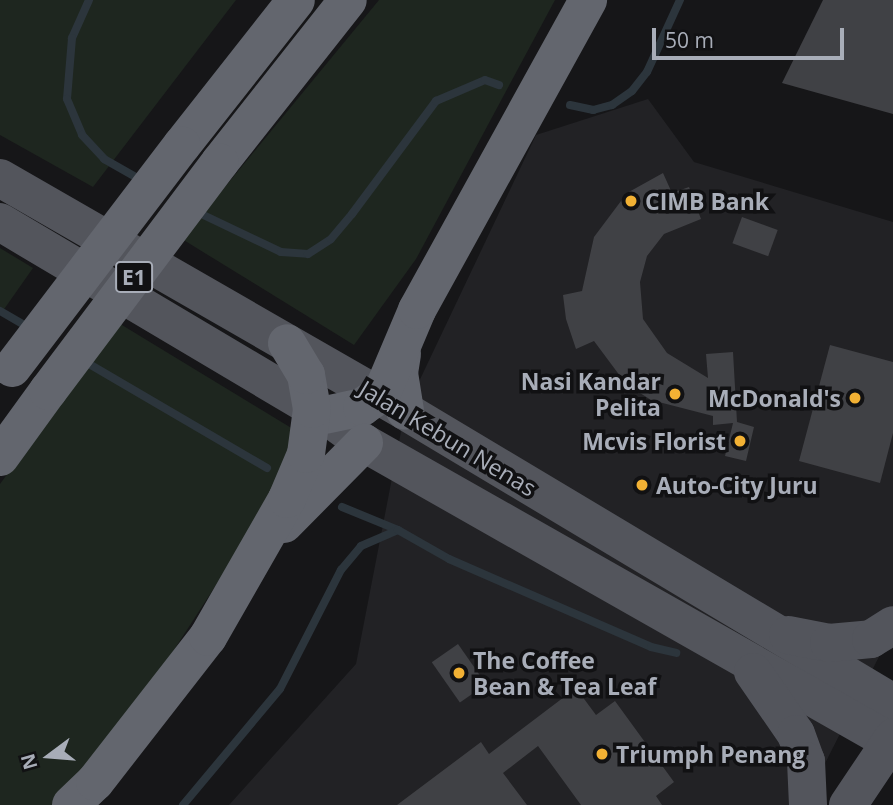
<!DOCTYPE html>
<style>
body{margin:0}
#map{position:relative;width:893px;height:805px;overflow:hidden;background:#161618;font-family:"Open Sans",sans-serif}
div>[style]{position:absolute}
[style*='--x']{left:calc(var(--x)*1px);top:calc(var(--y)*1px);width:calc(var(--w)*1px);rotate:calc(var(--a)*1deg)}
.built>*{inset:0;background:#222225}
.green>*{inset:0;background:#1e261f}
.stream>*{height:8px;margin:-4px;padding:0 4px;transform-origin:4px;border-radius:4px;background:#2c353c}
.building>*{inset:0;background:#404145;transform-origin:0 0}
.primary>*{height:38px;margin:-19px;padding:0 19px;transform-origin:19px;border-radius:19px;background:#53555c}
.motorway>*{height:38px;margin:-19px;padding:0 19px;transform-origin:19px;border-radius:19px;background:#63666e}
.motorway-bridge>*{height:38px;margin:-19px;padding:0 19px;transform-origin:19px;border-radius:19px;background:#63666e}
.dots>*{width:19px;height:19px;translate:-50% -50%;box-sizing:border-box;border:4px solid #111113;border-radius:50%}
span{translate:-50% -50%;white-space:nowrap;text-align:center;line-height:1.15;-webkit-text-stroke:7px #111113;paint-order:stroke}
.shield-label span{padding:2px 5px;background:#111113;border:2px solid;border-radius:5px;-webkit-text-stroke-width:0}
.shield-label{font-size:21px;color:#a8adb8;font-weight:700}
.poi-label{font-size:23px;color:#a8adb8;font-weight:700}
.left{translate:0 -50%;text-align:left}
.right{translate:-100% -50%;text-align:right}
.street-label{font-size:23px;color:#a8adb8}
.north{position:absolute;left:14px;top:721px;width:70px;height:70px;-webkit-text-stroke:5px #111113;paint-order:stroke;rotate:254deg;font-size:19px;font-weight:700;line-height:28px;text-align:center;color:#a8adb8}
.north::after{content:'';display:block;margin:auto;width:24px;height:32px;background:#a8adb8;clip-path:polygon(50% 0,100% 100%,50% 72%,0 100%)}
.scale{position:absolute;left:652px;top:28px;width:192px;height:32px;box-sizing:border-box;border:4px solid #a8adb8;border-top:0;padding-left:9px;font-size:21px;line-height:24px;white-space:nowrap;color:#a8adb8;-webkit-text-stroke:5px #111113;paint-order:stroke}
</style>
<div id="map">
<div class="built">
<div style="clip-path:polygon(648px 99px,694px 162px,893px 222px,893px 629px,804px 805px,229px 805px,356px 664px,405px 411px,536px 135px)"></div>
</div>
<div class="green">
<div style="clip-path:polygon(0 0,236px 0,93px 187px,0 135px)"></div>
<div style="clip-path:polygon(379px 0,555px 0,416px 259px,354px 345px,182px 239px)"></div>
<div style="clip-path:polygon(0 248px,33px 268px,0 315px)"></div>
<div style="clip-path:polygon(117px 322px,293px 429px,284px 480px,124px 727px,53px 805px,0 805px,0 484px)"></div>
</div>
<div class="stream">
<div style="--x:89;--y:0;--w:42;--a:114.1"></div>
<div style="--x:72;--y:38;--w:61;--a:94.7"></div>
<div style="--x:67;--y:99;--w:39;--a:67"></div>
<div style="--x:82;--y:135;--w:33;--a:47"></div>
<div style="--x:104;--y:159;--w:43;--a:29.6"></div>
<div style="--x:570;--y:105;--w:24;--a:12"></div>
<div style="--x:593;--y:110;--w:20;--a:-15"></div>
<div style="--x:612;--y:105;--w:24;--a:-35"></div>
<div style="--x:632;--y:91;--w:24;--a:-52"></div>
<div style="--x:647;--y:72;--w:79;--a:-65.4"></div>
<div style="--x:195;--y:211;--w:95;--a:25.5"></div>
<div style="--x:281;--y:252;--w:27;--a:4"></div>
<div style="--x:308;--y:254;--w:27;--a:-33"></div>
<div style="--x:331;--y:239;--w:33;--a:-50"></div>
<div style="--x:352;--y:214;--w:141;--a:-53.4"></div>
<div style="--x:436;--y:101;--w:53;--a:-23.2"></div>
<div style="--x:485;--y:80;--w:15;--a:20"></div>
<div style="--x:0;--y:311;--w:36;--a:30"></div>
<div style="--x:84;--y:361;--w:212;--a:30.3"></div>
<div style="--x:342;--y:507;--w:61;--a:22.3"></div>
<div style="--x:183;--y:805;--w:151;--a:-50.1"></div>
<div style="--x:280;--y:689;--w:134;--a:-62.9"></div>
<div style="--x:341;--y:570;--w:31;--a:-50"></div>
<div style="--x:361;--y:546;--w:40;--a:-23.4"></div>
<div style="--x:398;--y:530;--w:59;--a:29.6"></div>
<div style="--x:449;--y:559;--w:220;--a:23.5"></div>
<div style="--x:651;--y:647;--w:26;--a:13"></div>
</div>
<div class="building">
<div style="clip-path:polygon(823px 0,893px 0,893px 114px,782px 83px)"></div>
<div style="clip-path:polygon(663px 173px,672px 193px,689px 187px,701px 219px,664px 234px,647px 256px,640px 282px,643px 319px,667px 353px,708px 378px,706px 354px,733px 352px,737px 422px,754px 427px,746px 461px,725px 456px,733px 423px,713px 425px,713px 416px,651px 400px,626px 384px,594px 341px,576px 349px,566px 319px,563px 295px,582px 291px,594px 237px,627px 193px)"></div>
<div style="left:742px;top:217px;width:38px;height:28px;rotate:20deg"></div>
<div style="clip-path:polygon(830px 345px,893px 362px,893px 433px,880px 483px,799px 461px)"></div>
<div style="left:458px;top:644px;width:49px;height:32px;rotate:55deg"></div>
<div style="clip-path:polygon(576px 688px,596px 715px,615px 701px,674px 782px,656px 796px,662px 805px,581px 805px,538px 746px,503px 773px,527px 805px,397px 805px,481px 742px,489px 754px)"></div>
</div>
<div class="primary">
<div style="--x:0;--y:178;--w:467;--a:29.9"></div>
<div style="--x:405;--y:411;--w:569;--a:30.89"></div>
<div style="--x:0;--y:222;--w:378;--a:30.7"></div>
<div style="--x:325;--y:415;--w:48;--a:35.7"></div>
<div style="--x:364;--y:443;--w:608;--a:29.56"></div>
<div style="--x:788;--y:635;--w:42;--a:11"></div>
<div style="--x:829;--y:643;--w:42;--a:-5.4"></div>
<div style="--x:871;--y:639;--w:26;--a:-32"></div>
<div style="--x:753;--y:672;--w:75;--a:55.3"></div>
<div style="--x:796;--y:734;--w:29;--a:70"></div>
<div style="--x:806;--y:761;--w:44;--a:87.4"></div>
<div style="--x:848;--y:805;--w:81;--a:-56.1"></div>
</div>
<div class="motorway">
<div style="--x:182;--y:145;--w:184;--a:-51.8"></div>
<div style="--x:220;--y:162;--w:206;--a:-51.7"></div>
<div style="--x:402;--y:354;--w:19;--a:99"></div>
<div style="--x:399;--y:373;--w:38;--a:81"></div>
<div style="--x:325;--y:415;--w:38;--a:-12"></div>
<div style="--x:362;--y:407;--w:24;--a:-35"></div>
<div style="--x:382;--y:393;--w:90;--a:-67.1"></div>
<div style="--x:417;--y:310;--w:354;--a:-61.1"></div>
<div style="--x:0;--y:457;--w:82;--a:-54"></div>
<div style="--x:284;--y:524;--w:114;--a:-45.4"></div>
<div style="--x:71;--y:805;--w:33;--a:-44"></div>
<div style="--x:95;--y:782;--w:184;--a:-52.1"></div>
<div style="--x:208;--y:637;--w:159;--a:-60.2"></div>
<div style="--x:287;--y:499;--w:49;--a:-67.1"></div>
<div style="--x:306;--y:454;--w:45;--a:-82.4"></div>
<div style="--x:312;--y:409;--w:35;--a:-100"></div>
<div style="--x:306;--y:375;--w:37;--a:-121"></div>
</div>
<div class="motorway-bridge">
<div style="--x:12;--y:368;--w:280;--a:-52.7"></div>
<div style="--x:48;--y:391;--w:286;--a:-53.1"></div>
</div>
<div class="dots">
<div style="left:631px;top:201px;background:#f2b134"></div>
<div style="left:675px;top:394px;background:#f2b134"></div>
<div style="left:855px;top:398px;background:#f2b134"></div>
<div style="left:740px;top:441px;background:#f2b134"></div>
<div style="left:642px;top:485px;background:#f2b134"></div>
<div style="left:459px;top:673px;background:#f2b134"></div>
<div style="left:602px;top:754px;background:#f2b134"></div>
</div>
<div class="shield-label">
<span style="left:134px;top:277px">E1</span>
</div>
<div class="poi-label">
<span class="left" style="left:645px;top:201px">CIMB Bank</span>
<span class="right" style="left:661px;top:394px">Nasi Kandar<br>Pelita</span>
<span class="right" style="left:841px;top:398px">McDonald's</span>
<span class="right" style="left:726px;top:441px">Mcvis Florist</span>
<span class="left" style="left:656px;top:485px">Auto-City Juru</span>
<span class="left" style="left:473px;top:673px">The Coffee<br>Bean &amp; Tea Leaf</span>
<span class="left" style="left:616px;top:754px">Triumph Penang</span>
</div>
<div class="street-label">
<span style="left:448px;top:438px;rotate:31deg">Jalan Kebun Nenas</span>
</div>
<div class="north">N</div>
<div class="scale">50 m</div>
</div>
